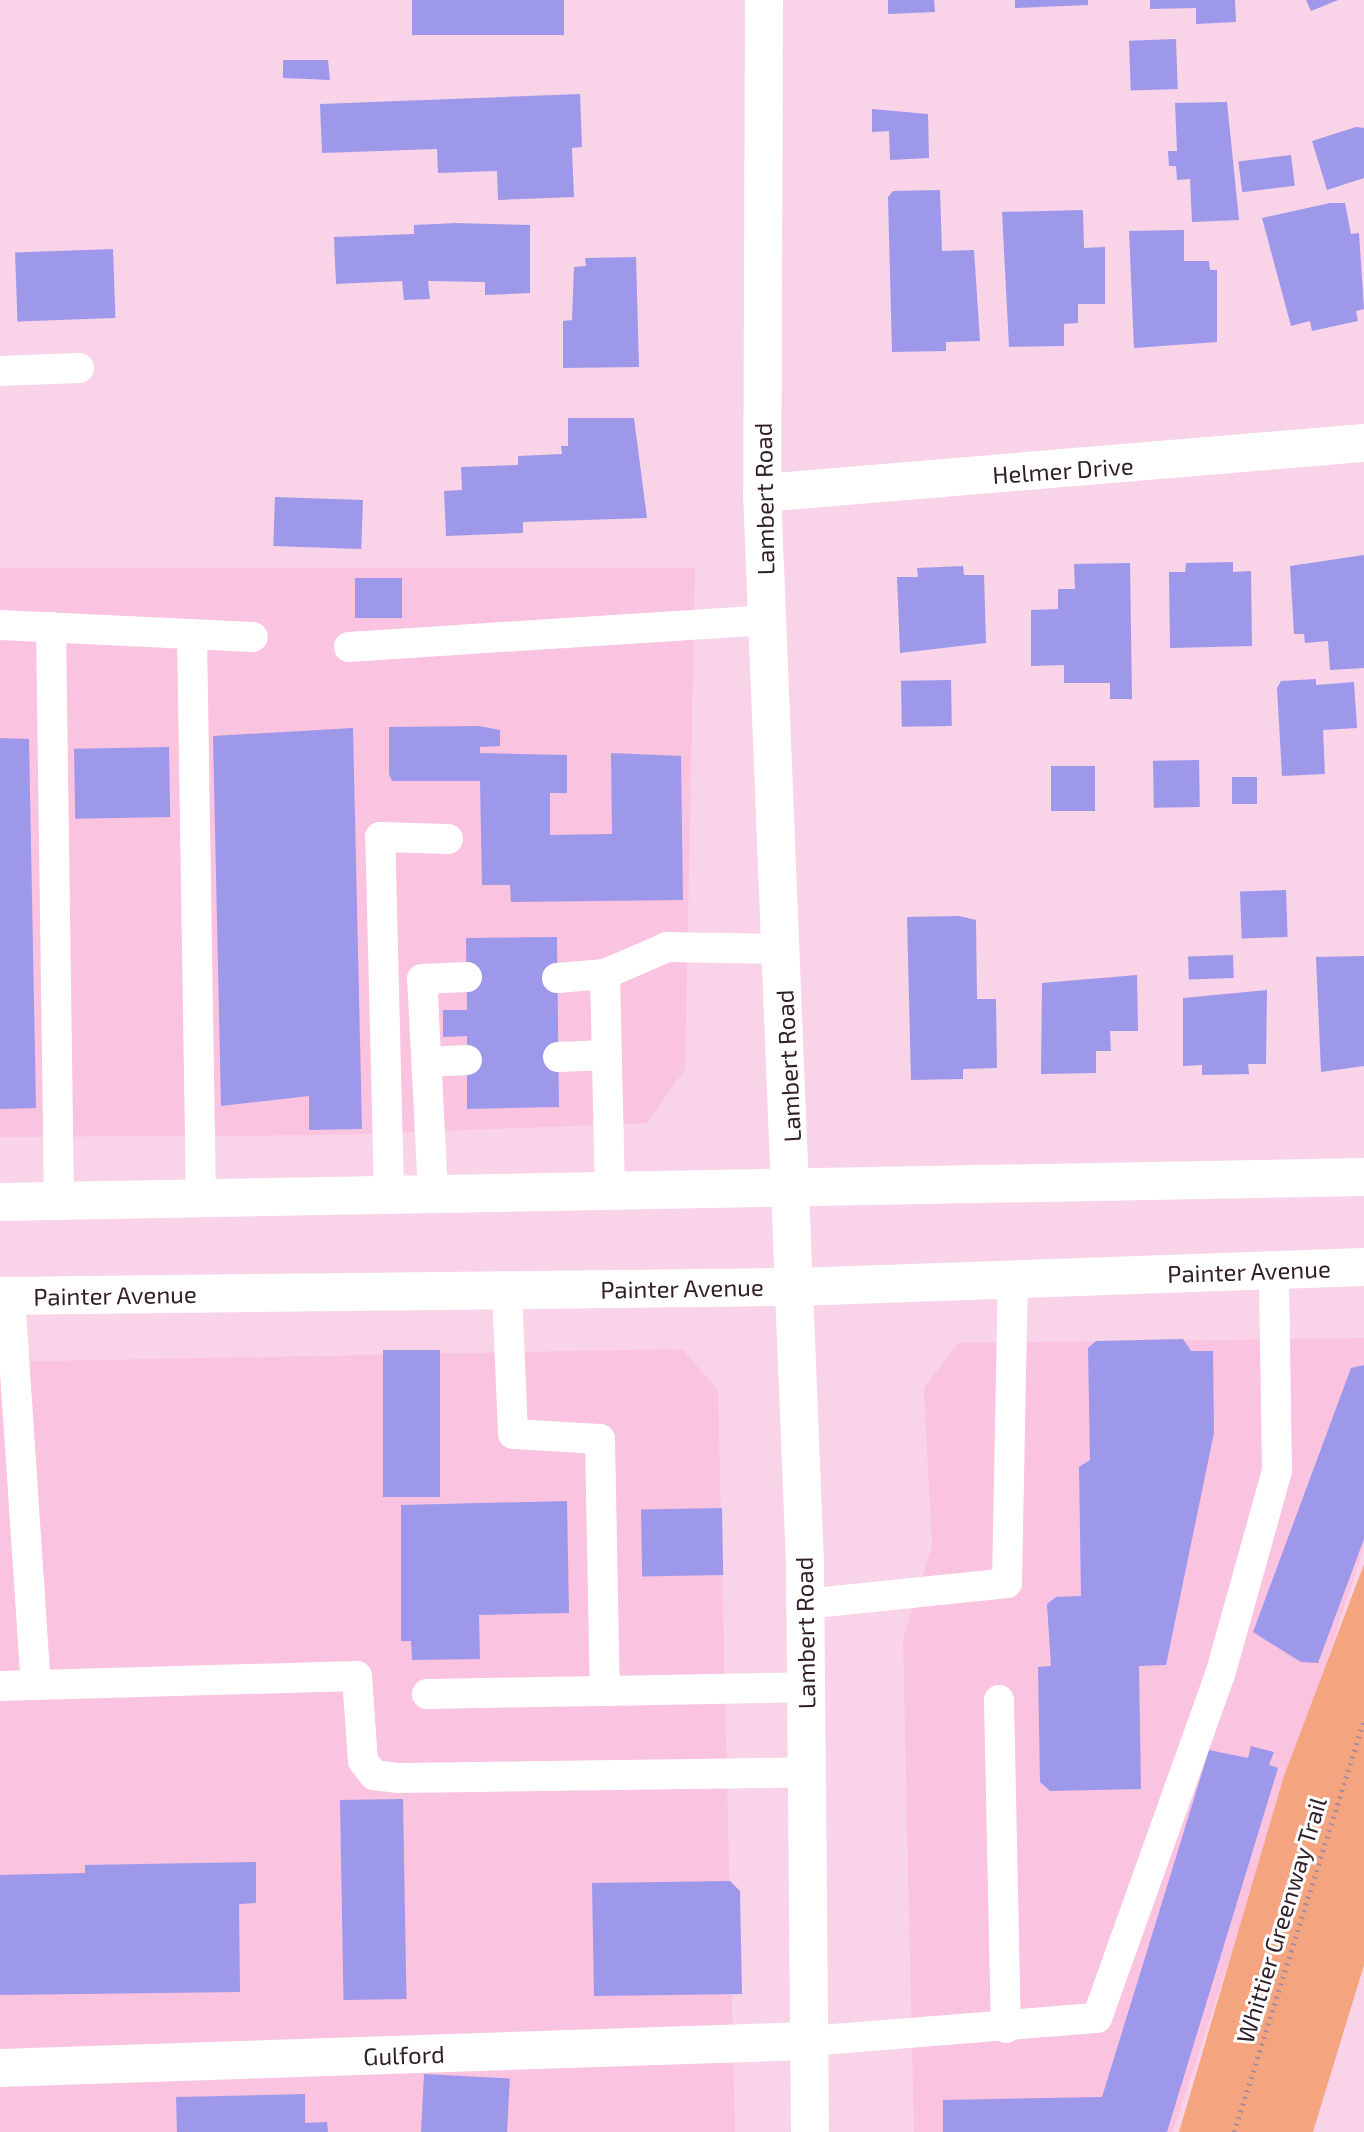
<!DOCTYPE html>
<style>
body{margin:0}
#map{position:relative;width:1364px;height:2132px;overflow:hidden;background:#f9d3e7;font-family:"Exo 2",sans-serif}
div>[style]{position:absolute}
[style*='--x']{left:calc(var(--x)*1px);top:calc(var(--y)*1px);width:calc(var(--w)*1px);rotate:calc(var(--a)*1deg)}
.built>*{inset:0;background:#fac3e0}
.green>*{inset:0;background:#f4a580}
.building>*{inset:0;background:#9e98eb;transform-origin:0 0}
.path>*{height:4.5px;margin-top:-2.25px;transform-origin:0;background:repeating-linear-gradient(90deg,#aa8c9c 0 2px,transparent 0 7px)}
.service>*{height:30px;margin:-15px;padding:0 15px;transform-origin:15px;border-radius:15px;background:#fff}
.minor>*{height:38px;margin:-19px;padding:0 19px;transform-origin:19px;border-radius:19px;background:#fff}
.secondary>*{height:38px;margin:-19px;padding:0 19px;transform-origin:19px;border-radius:19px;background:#fff}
.primary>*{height:38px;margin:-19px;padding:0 19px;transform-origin:19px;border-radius:19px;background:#fff}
span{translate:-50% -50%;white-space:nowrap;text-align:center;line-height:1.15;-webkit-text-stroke:6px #fff;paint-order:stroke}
.street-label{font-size:24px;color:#301e28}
</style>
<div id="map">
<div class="built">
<div style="clip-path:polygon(0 568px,695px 568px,685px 1069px,647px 1123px,338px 1135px,0 1137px)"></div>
<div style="clip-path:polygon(1364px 1338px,1364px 1547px,1173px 2132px,914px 2132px,903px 1639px,932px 1547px,924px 1388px,958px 1343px)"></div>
<div style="clip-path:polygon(682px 1349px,718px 1390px,735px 2132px,0 2132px,0 1362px)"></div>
</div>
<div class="green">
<div style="clip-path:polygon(1364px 1564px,1364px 1965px,1313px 2132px,1179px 2132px,1284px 1776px)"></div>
</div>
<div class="building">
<div style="left:412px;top:0;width:152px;height:35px"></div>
<div style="clip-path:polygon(888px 0,934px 0,935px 12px,888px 14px)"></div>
<div style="clip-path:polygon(1015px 0,1088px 0,1088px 5px,1015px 8px)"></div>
<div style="clip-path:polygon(1150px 0,1235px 0,1236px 22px,1196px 24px,1196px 8px,1150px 9px)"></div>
<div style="clip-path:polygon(1306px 0,1338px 0,1311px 11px)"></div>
<div style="left:1176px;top:39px;width:50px;height:47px;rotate:88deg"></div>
<div style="clip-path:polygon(283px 60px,328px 60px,330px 80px,283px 78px)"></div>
<div style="clip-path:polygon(580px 94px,582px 147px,572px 148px,574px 197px,498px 200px,497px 171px,438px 173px,437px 149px,322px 153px,320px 104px)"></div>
<div style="clip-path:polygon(1227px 102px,1239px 220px,1192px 222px,1190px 179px,1177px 180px,1176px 166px,1169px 166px,1168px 151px,1177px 151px,1175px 103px)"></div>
<div style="clip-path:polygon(872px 109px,928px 114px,929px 158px,890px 160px,889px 131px,872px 132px)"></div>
<div style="clip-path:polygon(1356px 127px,1364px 128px,1364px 178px,1327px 190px,1312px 141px)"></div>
<div style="left:1291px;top:155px;width:31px;height:53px;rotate:83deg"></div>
<div style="clip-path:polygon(940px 190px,942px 251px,974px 250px,980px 341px,946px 342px,946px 351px,892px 352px,888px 197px,893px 191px)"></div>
<div style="clip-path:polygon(1330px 203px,1345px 203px,1351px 234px,1359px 233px,1364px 309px,1356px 311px,1358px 321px,1312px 331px,1310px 321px,1291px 326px,1262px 218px)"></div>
<div style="clip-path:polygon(1083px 210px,1084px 248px,1105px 247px,1105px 304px,1078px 304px,1078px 323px,1064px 324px,1064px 346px,1009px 347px,1002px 212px)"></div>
<div style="clip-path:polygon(456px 223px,530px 225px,530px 293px,485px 295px,485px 282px,428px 281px,430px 299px,404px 300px,402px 281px,336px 284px,334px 237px,414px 234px,414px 225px)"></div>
<div style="clip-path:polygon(1184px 230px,1184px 261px,1209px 261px,1210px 270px,1217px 270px,1217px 342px,1134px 348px,1129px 231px)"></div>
<div style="left:113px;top:249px;width:69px;height:98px;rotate:88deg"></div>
<div style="clip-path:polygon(636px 257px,639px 367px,563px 368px,563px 321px,572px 320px,574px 267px,586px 266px,585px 258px)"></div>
<div style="clip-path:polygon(568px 418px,634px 418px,647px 518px,523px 522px,523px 533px,446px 536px,444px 491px,462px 490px,461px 467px,518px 465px,518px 456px,562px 454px,561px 446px,568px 446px)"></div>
<div style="left:275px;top:497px;width:88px;height:49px;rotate:2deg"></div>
<div style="clip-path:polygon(1364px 555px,1364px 668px,1330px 670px,1328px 641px,1305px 643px,1304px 634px,1294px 634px,1290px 566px)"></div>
<div style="clip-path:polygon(1233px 562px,1233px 572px,1251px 571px,1252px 646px,1170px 648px,1169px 572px,1185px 572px,1186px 563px)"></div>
<div style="clip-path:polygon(1130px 563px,1132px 699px,1110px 699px,1110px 683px,1064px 683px,1064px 665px,1031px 666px,1031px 610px,1058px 609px,1058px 589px,1075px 589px,1074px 564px)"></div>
<div style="clip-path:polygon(963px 566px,964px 575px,984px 575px,986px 643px,900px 653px,897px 577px,918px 577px,917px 568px)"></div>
<div style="left:402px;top:578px;width:40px;height:47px;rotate:90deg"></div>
<div style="clip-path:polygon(1316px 679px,1316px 685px,1354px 682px,1357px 728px,1323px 730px,1325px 774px,1282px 776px,1277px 688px,1281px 681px)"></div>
<div style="left:951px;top:680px;width:46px;height:50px;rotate:89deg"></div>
<div style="clip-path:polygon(479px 726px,500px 730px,500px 746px,480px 747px,480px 753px,567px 755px,567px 793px,550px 793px,550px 835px,612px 834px,611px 753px,681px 756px,683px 900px,511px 902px,510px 885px,482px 885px,480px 781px,392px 781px,389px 774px,389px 727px)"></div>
<div style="clip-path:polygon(353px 728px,362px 1129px,309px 1130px,309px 1096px,221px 1106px,213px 736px)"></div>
<div style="clip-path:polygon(0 738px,29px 739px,36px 1108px,0 1109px)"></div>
<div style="left:169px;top:747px;width:70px;height:95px;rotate:89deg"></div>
<div style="left:1199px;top:760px;width:47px;height:46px;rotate:89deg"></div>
<div style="left:1051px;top:766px;width:44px;height:45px"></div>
<div style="left:1257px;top:777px;width:27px;height:25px;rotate:90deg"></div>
<div style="left:1286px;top:890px;width:47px;height:46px;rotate:88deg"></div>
<div style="clip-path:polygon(959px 916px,976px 920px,977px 999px,996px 999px,997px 1068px,963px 1069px,963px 1079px,911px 1080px,907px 917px)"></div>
<div style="clip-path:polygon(557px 937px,559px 1107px,467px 1109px,467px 1036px,443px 1037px,443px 1010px,467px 1010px,466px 938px)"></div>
<div style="left:1233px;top:955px;width:23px;height:45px;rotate:88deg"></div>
<div style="clip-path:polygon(1364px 956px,1364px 1066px,1321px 1072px,1316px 957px)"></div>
<div style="clip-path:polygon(1137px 975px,1138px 1031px,1110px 1031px,1111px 1051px,1096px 1051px,1096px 1073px,1041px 1074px,1042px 983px)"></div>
<div style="clip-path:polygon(1267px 990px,1266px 1064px,1248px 1064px,1249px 1074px,1202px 1075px,1202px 1065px,1183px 1066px,1183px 998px)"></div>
<div style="clip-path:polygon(1183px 1339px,1191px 1351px,1213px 1351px,1214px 1433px,1166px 1665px,1139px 1666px,1141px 1789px,1050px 1791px,1040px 1782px,1038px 1667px,1051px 1666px,1047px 1604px,1056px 1597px,1081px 1596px,1079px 1467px,1090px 1460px,1088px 1348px,1096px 1341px)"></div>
<div style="left:383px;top:1350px;width:57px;height:147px"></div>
<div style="clip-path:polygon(1364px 1365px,1364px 1539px,1318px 1663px,1301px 1662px,1253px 1632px,1351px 1368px)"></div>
<div style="clip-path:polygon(567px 1501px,569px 1613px,479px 1615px,480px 1659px,412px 1660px,411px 1641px,401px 1641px,401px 1505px)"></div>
<div style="left:722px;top:1508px;width:67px;height:81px;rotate:89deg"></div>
<div style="clip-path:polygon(1251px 1746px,1274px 1752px,1269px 1765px,1278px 1768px,1167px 2132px,943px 2132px,943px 2100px,1102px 2097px,1209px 1750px,1248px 1758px)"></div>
<div style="left:403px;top:1799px;width:200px;height:63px;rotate:89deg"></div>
<div style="clip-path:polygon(256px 1862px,256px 1903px,239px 1904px,240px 1992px,0 1995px,0 1875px,85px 1873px,85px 1865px)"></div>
<div style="clip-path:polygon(730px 1881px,740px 1891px,742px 1994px,594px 1996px,592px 1883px)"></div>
<div style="left:424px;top:2074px;width:86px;height:58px;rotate:3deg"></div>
<div style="clip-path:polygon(305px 2094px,305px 2123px,327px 2122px,328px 2132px,177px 2132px,176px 2097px)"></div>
</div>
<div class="path">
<div style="--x:1234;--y:2132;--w:432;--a:-72.5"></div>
</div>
<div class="service">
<div style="--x:0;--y:371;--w:79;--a:-2.2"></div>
<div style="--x:0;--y:625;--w:253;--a:2.7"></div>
<div style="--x:51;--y:627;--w:574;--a:89.2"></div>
<div style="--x:192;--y:634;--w:564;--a:89.09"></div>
<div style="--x:349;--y:647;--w:420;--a:-3.7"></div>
<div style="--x:605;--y:974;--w:68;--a:-23.5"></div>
<div style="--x:667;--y:947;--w:116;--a:1"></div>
<div style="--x:557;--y:978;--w:48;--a:-4.8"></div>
<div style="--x:605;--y:974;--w:214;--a:88.7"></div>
<div style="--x:558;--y:1057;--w:49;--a:-2.3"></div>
<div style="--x:427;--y:1062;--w:40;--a:-2.9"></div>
<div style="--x:433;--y:1193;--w:214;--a:-92.9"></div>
<div style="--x:422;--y:979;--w:45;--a:-2.5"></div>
<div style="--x:389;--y:1194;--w:357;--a:-91.4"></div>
<div style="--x:380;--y:837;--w:68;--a:1.7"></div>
<div style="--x:507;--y:1290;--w:144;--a:87.6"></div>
<div style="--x:513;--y:1434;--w:87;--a:3.3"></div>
<div style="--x:600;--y:1439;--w:252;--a:88.9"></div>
<div style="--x:605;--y:1691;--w:201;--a:-1.1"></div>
<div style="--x:10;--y:1296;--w:390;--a:86.2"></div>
<div style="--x:805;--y:1604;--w:203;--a:-5.9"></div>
<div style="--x:1007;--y:1583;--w:304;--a:-88.9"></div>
<div style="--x:0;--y:1686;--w:357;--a:-1.6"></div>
<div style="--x:357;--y:1676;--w:85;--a:86"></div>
<div style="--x:363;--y:1761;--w:18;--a:52"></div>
<div style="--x:374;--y:1775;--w:25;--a:7"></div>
<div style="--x:399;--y:1778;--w:408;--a:-0.8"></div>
<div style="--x:427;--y:1694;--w:178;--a:-1"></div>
<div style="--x:999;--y:1700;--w:328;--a:88.8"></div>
<div style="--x:809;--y:2041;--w:289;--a:-4.6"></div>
<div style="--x:1097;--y:2018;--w:364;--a:-70.3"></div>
<div style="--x:1220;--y:1675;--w:212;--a:-74.4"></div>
<div style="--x:1277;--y:1471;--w:201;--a:-90.9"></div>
</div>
<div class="minor">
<div style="--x:762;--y:493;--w:604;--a:-4.75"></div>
<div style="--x:0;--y:2068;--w:809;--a:-1.91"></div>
</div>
<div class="secondary">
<div style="--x:764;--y:0;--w:493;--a:90.2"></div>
<div style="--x:762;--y:493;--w:1071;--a:87.7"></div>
<div style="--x:805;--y:1563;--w:569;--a:89.5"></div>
</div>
<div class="primary">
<div style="--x:0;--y:1202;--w:1364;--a:-1.05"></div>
<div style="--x:0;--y:1296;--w:796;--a:-0.65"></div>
<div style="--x:796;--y:1287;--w:568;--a:-2.02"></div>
</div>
<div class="street-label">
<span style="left:1063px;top:470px;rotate:-4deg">Helmer Drive</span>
<span style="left:764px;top:499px;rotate:-91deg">Lambert Road</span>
<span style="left:788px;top:1066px;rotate:-93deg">Lambert Road</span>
<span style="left:1249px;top:1271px;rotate:-2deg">Painter Avenue</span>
<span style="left:682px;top:1288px;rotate:-1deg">Painter Avenue</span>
<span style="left:115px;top:1295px;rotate:-1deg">Painter Avenue</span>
<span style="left:805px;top:1633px;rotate:-91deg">Lambert Road</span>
<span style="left:1281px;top:1920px;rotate:-73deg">Whittier Greenway Trail</span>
<span style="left:404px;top:2055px;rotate:-2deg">Gulford</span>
</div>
</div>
